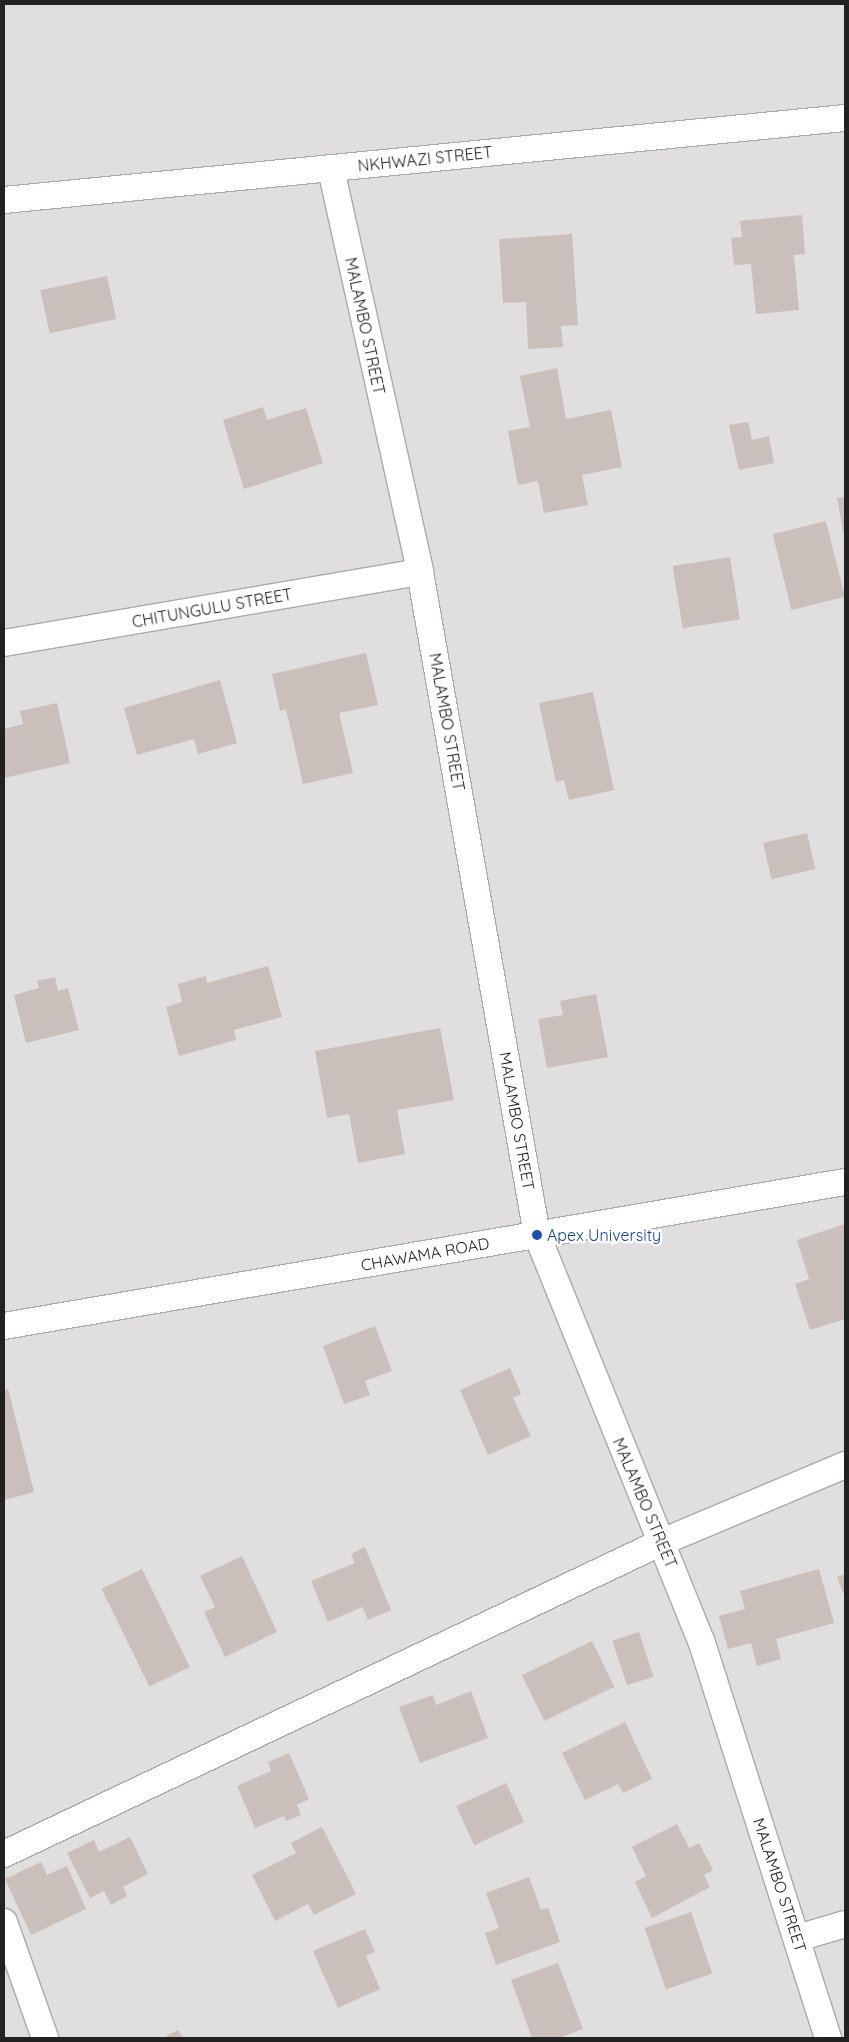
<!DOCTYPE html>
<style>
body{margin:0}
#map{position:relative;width:849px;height:2042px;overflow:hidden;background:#f2eee8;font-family:Quicksand,sans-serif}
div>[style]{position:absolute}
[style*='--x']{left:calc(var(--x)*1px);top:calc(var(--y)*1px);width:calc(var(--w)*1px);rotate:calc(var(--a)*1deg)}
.residential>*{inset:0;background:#e0dedf;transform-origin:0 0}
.building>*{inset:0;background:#cabfbb;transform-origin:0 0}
.roads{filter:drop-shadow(1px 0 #a9a9a9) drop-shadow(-1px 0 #a9a9a9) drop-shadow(0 1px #a9a9a9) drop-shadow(0 -1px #a9a9a9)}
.minor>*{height:26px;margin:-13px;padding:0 13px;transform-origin:13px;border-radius:13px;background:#fff}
.dots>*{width:14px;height:14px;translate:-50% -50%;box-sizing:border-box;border:2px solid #fff;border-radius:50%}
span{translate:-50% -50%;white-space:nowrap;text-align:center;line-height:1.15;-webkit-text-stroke:5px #fff;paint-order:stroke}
.street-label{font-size:16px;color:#222}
.transit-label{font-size:16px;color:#164399}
.left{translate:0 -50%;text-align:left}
.frame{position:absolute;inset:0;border:5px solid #222;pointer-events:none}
</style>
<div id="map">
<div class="residential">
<div style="left:4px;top:4px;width:841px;height:2034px"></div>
</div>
<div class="building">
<div style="clip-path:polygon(802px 215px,805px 254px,794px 255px,799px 310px,756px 314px,751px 264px,734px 265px,731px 238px,742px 237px,740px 221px)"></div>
<div style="clip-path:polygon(572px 234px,578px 325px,561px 326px,563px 347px,528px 349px,526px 302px,503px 303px,499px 239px)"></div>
<div style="left:107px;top:276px;width:44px;height:68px;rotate:78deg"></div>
<div style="clip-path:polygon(557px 368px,566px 419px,611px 410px,622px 467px,582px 475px,588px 505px,544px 513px,538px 481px,518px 485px,508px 431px,530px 427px,520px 376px)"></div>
<div style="clip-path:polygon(263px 407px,267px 420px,306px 408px,323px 463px,244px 489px,223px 420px)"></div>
<div style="clip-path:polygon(748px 422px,752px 440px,769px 436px,774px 463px,739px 470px,729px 425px)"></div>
<div style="clip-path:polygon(845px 497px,845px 536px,844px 536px,837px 498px)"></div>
<div style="left:826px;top:521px;width:78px;height:55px;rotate:76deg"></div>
<div style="left:730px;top:557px;width:63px;height:58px;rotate:81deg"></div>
<div style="clip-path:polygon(366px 653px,378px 705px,339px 713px,353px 773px,303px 784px,286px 709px,280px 711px,272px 674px)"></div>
<div style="clip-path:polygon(220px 680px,237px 743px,198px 754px,194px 739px,137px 755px,124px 708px)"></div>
<div style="clip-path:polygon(593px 692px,614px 790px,569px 800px,564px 780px,556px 782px,539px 703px)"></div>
<div style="clip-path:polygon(57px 703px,70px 763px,4px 778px,4px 729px,23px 724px,20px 711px)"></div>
<div style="left:807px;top:833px;width:37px;height:45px;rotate:77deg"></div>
<div style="clip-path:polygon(268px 966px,282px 1017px,234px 1030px,236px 1040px,179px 1056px,166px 1007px,182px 1002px,178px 984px,206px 976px,207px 983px)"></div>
<div style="clip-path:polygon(55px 977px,58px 991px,68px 988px,79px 1030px,26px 1043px,14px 995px,39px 988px,37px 981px)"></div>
<div style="clip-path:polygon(596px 994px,608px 1057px,547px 1068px,538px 1019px,563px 1015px,560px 1001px)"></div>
<div style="clip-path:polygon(440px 1028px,454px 1100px,397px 1110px,405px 1154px,358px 1163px,349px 1114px,327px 1118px,315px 1051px)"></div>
<div style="clip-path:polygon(845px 1224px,845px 1319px,810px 1330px,795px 1284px,809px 1279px,797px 1240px)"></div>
<div style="clip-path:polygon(375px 1326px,392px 1371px,365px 1381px,370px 1395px,344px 1404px,323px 1346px)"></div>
<div style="clip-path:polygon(510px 1368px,521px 1394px,513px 1398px,531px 1436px,488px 1455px,460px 1390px)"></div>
<div style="clip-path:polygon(8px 1389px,34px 1492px,4px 1500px,4px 1390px)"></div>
<div style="clip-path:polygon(365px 1547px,391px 1610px,368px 1620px,362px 1607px,328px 1622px,311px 1581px,355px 1563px,351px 1554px)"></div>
<div style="clip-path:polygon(242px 1556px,277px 1632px,225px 1657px,204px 1612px,215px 1607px,200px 1576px)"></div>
<div style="left:142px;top:1569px;width:109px;height:45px;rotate:64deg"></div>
<div style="clip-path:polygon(819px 1569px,834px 1623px,776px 1639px,781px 1659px,757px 1666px,751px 1643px,728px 1649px,719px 1616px,745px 1609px,740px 1591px)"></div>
<div style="clip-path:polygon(845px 1574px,845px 1597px,837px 1577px)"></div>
<div style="left:639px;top:1632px;width:47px;height:28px;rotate:72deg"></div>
<div style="left:592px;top:1641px;width:51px;height:78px;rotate:64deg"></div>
<div style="clip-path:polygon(471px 1691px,488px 1738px,420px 1763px,399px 1707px,433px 1695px,436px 1705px)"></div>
<div style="clip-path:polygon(625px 1722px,652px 1779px,623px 1793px,618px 1784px,585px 1800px,562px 1753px)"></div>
<div style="clip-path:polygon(289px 1753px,309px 1799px,297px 1805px,301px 1815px,286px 1821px,284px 1816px,255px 1828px,237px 1786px,271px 1771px,268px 1762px)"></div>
<div style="left:506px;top:1783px;width:43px;height:55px;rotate:65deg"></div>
<div style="clip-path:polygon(677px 1824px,689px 1848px,699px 1843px,713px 1870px,704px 1875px,710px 1887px,652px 1918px,635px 1882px,646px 1876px,632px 1847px)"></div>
<div style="clip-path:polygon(322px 1827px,356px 1894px,314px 1915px,308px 1904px,275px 1921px,252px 1875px,296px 1853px,291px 1843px)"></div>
<div style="clip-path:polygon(130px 1837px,148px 1874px,123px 1887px,127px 1896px,111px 1905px,104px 1891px,90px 1898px,67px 1853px,94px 1840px,99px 1852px)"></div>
<div style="clip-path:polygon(41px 1862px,47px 1875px,67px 1866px,86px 1909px,31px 1935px,5px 1879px)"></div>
<div style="clip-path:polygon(529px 1877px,541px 1910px,548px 1908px,560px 1942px,496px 1965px,485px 1933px,499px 1928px,486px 1893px)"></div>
<div style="left:691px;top:1912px;width:65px;height:49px;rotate:71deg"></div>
<div style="clip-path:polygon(365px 1929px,375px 1952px,366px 1956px,380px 1989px,338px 2008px,313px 1951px)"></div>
<div style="clip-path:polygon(558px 1963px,583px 2029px,559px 2038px,532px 2038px,511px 1980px)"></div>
<div style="clip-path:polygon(178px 2030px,183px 2038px,163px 2038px)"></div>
</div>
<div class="roads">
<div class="minor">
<div style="--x:331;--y:169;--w:413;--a:77.5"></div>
<div style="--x:420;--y:572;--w:673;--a:79.99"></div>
<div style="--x:537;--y:1235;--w:437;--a:68"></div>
<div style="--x:701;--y:1640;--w:418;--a:72.3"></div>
<div style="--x:4;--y:200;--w:845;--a:-5.57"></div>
<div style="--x:4;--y:643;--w:422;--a:-9.7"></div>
<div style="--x:4;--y:1326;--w:853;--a:-9.72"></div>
<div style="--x:4;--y:1854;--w:728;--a:-25.37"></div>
<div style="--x:662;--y:1542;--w:199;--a:-22.8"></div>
<div style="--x:4;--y:1922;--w:123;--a:70.5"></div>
<div style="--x:798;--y:1938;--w:49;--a:-16.6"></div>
</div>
</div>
<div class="dots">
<div style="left:537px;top:1235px;background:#1a4fb4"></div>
</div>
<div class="street-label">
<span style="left:425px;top:159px;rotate:-6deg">NKHWAZI STREET</span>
<span style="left:365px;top:326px;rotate:78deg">MALAMBO STREET</span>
<span style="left:212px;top:608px;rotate:-10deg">CHITUNGULU STREET</span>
<span style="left:447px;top:722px;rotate:80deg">MALAMBO STREET</span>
<span style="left:517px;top:1121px;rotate:80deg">MALAMBO STREET</span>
<span style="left:425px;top:1254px;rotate:-10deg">CHAWAMA ROAD</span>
<span style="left:645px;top:1503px;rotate:67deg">MALAMBO STREET</span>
<span style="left:780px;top:1885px;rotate:72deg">MALAMBO STREET</span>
</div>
<div class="transit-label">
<span class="left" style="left:547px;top:1235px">Apex University</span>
</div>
<div class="frame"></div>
</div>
